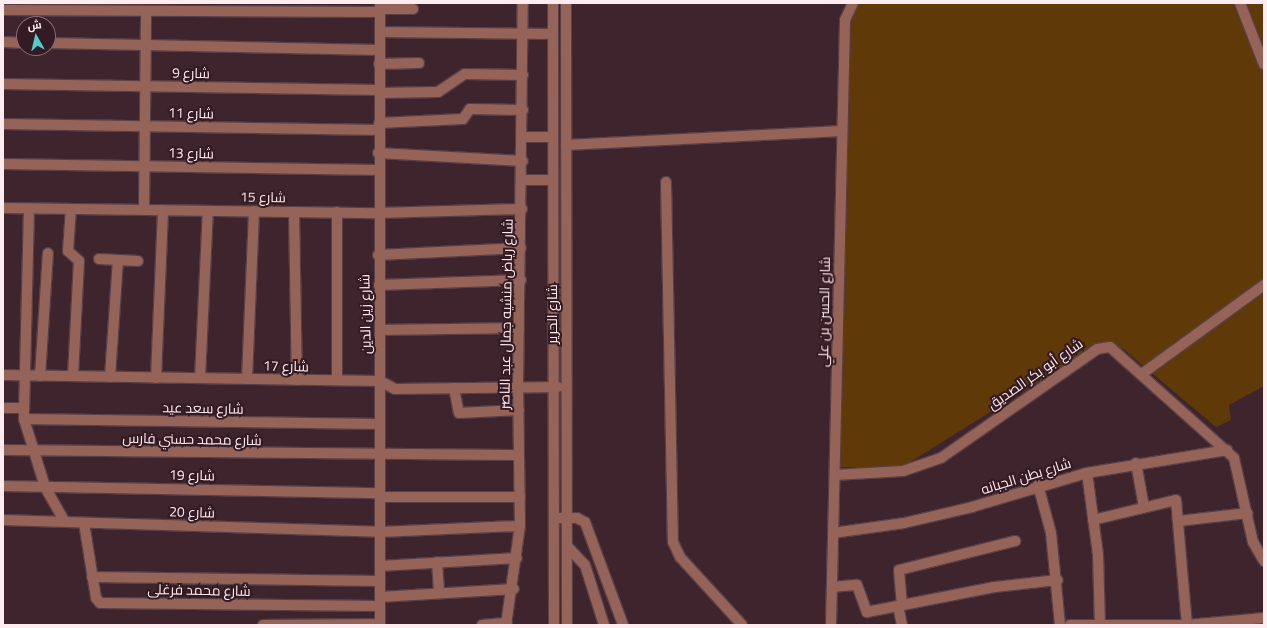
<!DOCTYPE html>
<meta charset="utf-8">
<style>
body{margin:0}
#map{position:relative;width:1267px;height:628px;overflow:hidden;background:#3e242c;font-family:"Titillium Web",Cairo,sans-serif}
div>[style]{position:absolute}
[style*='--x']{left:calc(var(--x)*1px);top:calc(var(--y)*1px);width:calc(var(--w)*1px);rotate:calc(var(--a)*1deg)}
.green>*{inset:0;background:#5f3907}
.roads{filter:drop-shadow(1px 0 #594048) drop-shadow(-1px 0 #594048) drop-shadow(0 1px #594048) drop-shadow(0 -1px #594048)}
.minor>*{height:10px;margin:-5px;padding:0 5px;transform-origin:5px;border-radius:5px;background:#956358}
span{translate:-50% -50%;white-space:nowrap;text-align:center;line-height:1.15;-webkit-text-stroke:4px #341a22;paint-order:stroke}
.street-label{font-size:14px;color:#ffecf1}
.frame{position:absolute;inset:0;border:4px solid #ffecf1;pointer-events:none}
.north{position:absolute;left:16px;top:16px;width:40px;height:40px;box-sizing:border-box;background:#341a22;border:1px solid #856e75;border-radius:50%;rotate:352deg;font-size:11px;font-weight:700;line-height:16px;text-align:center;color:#ffecf1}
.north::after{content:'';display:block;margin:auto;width:14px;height:18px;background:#52cdcf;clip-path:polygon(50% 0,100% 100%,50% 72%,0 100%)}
</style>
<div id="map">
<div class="green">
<div style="clip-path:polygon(1264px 3px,1264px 386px,1229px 405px,1231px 420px,1216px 427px,1122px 348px,1096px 346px,899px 469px,838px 467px,850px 4px)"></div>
</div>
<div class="roads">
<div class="minor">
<div style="--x:553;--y:3;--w:622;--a:89.91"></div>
<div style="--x:566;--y:3;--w:622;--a:89.91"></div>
<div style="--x:1240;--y:3;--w:66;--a:68.8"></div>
<div style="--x:380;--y:9;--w:33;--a:0"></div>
<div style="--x:3;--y:10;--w:377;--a:0.3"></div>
<div style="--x:380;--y:32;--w:173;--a:0.7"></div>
<div style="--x:3;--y:42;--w:21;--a:3"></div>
<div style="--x:48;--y:43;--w:331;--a:1.2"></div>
<div style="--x:379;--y:64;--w:40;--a:-1.4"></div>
<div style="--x:3;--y:84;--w:376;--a:0.9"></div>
<div style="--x:379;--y:93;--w:59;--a:-1"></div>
<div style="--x:438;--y:92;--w:32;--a:-34"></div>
<div style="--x:465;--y:74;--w:58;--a:1"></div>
<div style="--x:379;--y:123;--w:84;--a:-2.7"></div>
<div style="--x:463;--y:119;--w:12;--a:-55"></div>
<div style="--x:470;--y:109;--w:53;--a:1.1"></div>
<div style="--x:3;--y:124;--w:376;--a:0.9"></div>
<div style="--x:523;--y:137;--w:29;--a:0"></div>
<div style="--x:566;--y:145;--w:276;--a:-2.9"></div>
<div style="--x:378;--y:153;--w:145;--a:3.2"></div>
<div style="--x:3;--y:164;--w:375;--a:0.9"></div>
<div style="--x:523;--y:180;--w:29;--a:0"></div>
<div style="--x:666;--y:182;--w:360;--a:88.9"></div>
<div style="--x:673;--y:542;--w:17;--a:65"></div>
<div style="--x:680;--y:557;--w:92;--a:47.6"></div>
<div style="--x:3;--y:208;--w:375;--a:0.8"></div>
<div style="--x:378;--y:213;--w:144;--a:-1.6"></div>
<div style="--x:29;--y:209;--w:210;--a:91.4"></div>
<div style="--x:24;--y:419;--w:71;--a:72.8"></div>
<div style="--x:45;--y:487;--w:40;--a:60.3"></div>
<div style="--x:71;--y:209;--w:42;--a:94.1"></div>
<div style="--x:68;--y:251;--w:15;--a:42"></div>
<div style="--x:79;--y:261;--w:115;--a:93"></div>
<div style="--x:144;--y:210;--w:199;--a:-89.4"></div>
<div style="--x:294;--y:212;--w:168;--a:89"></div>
<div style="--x:378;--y:255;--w:143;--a:-2.8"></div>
<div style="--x:99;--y:259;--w:39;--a:3"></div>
<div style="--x:379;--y:285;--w:142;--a:-2"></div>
<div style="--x:380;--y:330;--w:139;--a:-0.8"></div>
<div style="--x:1143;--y:373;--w:150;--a:-36"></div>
<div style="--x:3;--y:375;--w:377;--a:0.9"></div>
<div style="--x:380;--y:381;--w:17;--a:28"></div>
<div style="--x:395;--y:389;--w:163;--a:-0.7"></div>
<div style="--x:40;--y:376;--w:123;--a:-86.3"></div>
<div style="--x:110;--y:377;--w:117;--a:-86.1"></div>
<div style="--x:156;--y:378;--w:168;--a:-87.6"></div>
<div style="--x:200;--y:378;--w:167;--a:-87.3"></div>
<div style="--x:247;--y:379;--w:168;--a:-87.6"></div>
<div style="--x:337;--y:380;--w:168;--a:-90"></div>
<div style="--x:454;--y:388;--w:25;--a:79"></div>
<div style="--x:459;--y:413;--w:60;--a:-2.9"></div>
<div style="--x:3;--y:408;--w:21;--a:0"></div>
<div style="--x:24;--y:419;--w:356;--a:0.8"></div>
<div style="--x:3;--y:450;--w:516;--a:0.56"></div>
<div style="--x:1136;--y:463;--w:45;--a:79.7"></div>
<div style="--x:1087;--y:473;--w:82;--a:82.3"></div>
<div style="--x:1098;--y:554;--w:71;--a:88.4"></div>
<div style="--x:835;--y:475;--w:68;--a:-3.4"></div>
<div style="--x:903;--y:471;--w:40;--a:-18.9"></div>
<div style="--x:941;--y:458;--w:190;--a:-34.9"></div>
<div style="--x:1097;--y:349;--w:13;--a:-9"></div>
<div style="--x:1110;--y:347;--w:166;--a:41.8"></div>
<div style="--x:1234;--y:458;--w:86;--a:77.3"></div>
<div style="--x:1253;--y:542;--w:22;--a:60"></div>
<div style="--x:1038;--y:485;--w:50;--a:74.8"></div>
<div style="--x:1051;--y:533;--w:92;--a:84.4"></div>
<div style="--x:3;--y:486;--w:377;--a:1.1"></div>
<div style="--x:380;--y:497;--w:140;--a:0"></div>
<div style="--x:559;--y:518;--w:18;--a:0"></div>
<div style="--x:577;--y:518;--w:9;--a:27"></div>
<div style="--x:585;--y:522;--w:110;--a:69.7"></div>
<div style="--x:3;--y:520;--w:377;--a:1.8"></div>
<div style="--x:380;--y:532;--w:140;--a:-2.5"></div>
<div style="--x:1093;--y:520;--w:85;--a:-13.5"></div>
<div style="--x:1176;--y:500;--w:125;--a:85"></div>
<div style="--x:1179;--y:521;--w:69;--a:-6.6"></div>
<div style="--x:84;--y:523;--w:76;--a:80.9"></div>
<div style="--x:96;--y:598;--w:6;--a:51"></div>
<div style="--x:100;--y:603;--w:280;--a:0.6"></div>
<div style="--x:833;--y:533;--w:72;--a:-8"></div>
<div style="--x:904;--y:523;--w:70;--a:-13.2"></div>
<div style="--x:972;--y:507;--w:120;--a:-16.5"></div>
<div style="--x:1087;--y:473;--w:142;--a:-9.3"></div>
<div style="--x:567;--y:546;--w:26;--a:47"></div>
<div style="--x:585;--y:565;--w:63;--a:72.4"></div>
<div style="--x:437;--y:562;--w:31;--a:86"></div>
<div style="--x:380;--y:566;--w:137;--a:-3.3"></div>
<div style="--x:92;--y:577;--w:288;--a:0.8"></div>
<div style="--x:832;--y:587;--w:25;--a:-5"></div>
<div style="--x:857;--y:585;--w:29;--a:70"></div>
<div style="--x:867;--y:612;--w:130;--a:-11.1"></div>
<div style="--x:995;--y:587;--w:63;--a:-6.3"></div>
<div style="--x:380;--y:597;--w:134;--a:-3.4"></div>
<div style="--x:902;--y:605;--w:35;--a:-95"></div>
<div style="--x:899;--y:570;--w:120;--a:-14"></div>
<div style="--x:898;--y:606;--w:19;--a:78"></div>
<div style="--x:263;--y:625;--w:117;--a:-0.5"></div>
<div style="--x:380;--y:625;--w:622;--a:-90"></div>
<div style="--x:482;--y:625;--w:25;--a:-5"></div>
<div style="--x:506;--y:625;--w:100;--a:-82"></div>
<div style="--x:520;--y:526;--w:138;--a:-90.8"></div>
<div style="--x:518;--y:388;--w:385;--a:-89.3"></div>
<div style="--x:831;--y:625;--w:605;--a:-88.67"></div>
<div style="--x:845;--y:20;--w:19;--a:-65"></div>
<div style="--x:1070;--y:625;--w:117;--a:0"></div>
<div style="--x:1187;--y:625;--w:77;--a:-5.2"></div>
</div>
</div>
<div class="street-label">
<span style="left:191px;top:73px;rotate:1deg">شارع 9</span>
<span style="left:191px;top:113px;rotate:1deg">شارع 11</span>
<span style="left:191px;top:153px;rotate:1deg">شارع 13</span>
<span style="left:263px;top:197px;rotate:1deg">شارع 15</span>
<span style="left:824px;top:312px;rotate:-89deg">شارع الحسن بن علي</span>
<span style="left:365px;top:314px;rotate:-91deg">شارع زين الدين</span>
<span style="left:506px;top:314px;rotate:-89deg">شارع رياض منشيه جمال عبد الناصر</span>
<span style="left:552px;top:314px;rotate:-90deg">شارع الحرير</span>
<span style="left:286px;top:366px;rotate:1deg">شارع 17</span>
<span style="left:1035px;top:374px;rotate:-35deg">شارع أبو بكر الصديق</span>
<span style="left:203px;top:408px;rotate:1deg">شارع سعد عيد</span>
<span style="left:192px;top:439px;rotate:1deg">شارع محمد حسني فارس</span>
<span style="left:192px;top:475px;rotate:1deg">شارع 19</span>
<span style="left:1026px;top:476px;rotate:-17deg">شارع بطن الجبانه</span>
<span style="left:192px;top:512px;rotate:2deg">شارع 20</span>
<span style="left:199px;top:590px;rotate:1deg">شارع محمد فرغلى</span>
</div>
<div class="frame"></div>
<div class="north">ش</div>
</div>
